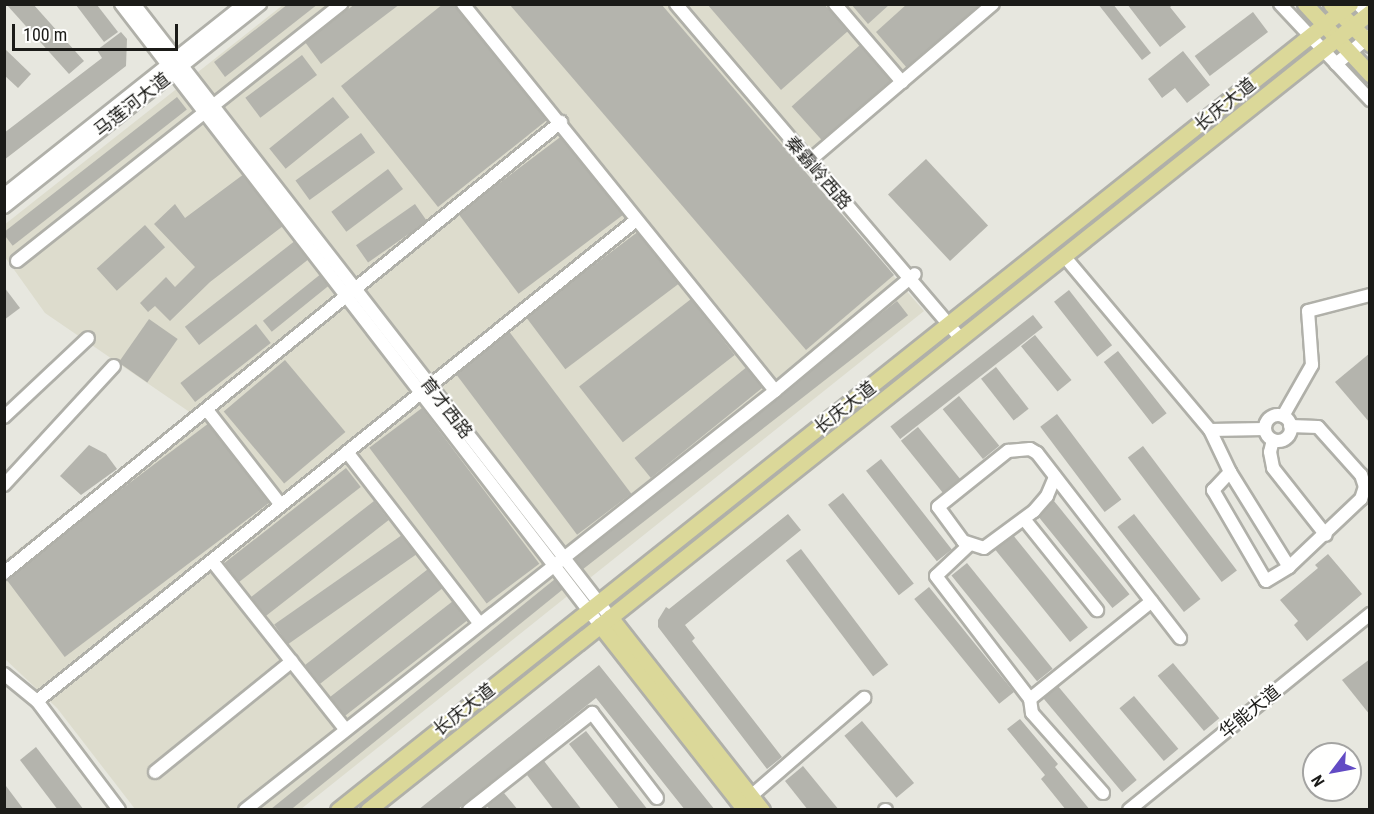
<!DOCTYPE html>
<meta charset="utf-8">
<style>
body{margin:0}
#map{position:relative;width:1374px;height:814px;overflow:hidden;background:#e7e7df;font-family:"Roboto Condensed","Noto Sans SC",sans-serif}
div>[style]{position:absolute}
[style*='--x']{left:calc(var(--x)*1px);top:calc(var(--y)*1px);width:calc(var(--w)*1px);rotate:calc(var(--a)*1deg)}
.built>*{inset:0;background:#dddccd}
.building>*{inset:0;background:#b4b4ad;transform-origin:0 0}
.roads{filter:drop-shadow(2px 0 #b0b0a9) drop-shadow(-2px 0 #b0b0a9) drop-shadow(0 2px #b0b0a9) drop-shadow(0 -2px #b0b0a9)}
.minor>*{height:12px;margin:-6px;padding:0 6px;transform-origin:6px;border-radius:6px;background:#fff}
.minor>.ring{margin:-6px;padding:0;box-sizing:content-box;background:none;border:12px solid #fff;border-radius:50%}
.major>*{height:15px;margin:-7.5px;padding:0 7.5px;transform-origin:7.5px;border-radius:7.5px;background:#dbd899}
span{translate:-50% -50%;white-space:nowrap;text-align:center;line-height:1.15;-webkit-text-stroke:4.5px #fffffe;paint-order:stroke}
.street-label{font-size:18px;color:#1b1b18}
.frame{position:absolute;inset:0;border:6px solid #1b1b18;pointer-events:none}
.north{position:absolute;left:1302px;top:742px;width:60px;height:60px;box-sizing:border-box;background:#fffffe;border:2px solid #a4a4a2;border-radius:50%;rotate:238deg;font-size:16px;font-weight:700;line-height:24px;text-align:center;color:#1b1b18}
.north::after{content:'';display:block;margin:auto;width:21px;height:27px;background:#624bc4;clip-path:polygon(50% 0,100% 100%,50% 72%,0 100%)}
.scale{position:absolute;left:12px;top:24px;width:166px;height:27px;box-sizing:border-box;border:3px solid #1b1b18;border-top:0;padding-left:8px;font-size:18px;line-height:21px;white-space:nowrap;color:#1b1b18;-webkit-text-stroke:4px #fffffe;paint-order:stroke}
</style>
<div id="map">
<div class="built">
<div style="clip-path:polygon(283px 5px,985px 5px,801px 170px,924px 311px,301px 809px,135px 809px,57px 708px,5px 659px,5px 560px,191px 413px,45px 313px,5px 257px,4px 225px)"></div>
</div>
<div class="building">
<div style="clip-path:polygon(6px 4px,33px 4px,84px 61px,69px 74px)"></div>
<div style="clip-path:polygon(288px 4px,318px 4px,225px 77px,214px 62px)"></div>
<div style="clip-path:polygon(355px 4px,400px 4px,321px 64px,305px 42px)"></div>
<div style="clip-path:polygon(443px 4px,455px 4px,547px 120px,438px 207px,341px 86px)"></div>
<div style="clip-path:polygon(707px 4px,824px 4px,848px 31px,781px 90px)"></div>
<div style="clip-path:polygon(851px 4px,890px 4px,868px 24px)"></div>
<div style="clip-path:polygon(907px 4px,980px 4px,907px 68px,876px 32px)"></div>
<div style="clip-path:polygon(1098px 4px,1113px 4px,1151px 53px,1142px 60px)"></div>
<div style="clip-path:polygon(1127px 4px,1174px 4px,1170px 7px,1186px 27px,1160px 47px)"></div>
<div style="clip-path:polygon(76px 5px,97px 5px,118px 32px,104px 42px)"></div>
<div style="clip-path:polygon(510px 5px,662px 5px,894px 275px,806px 350px)"></div>
<div style="left:1253px;top:12px;width:25px;height:73px;rotate:53deg"></div>
<div style="clip-path:polygon(121px 32px,127px 39px,126px 66px,4px 160px,4px 133px,102px 58px,97px 50px)"></div>
<div style="left:860px;top:45px;width:47px;height:92px;rotate:48deg"></div>
<div style="clip-path:polygon(4px 48px,31px 74px,18px 88px,4px 75px)"></div>
<div style="clip-path:polygon(1183px 51px,1210px 85px,1187px 103px,1175px 88px,1162px 98px,1148px 79px)"></div>
<div style="left:302px;top:55px;width:25px;height:71px;rotate:53deg"></div>
<div style="left:177px;top:97px;width:16px;height:221px;rotate:52deg"></div>
<div style="left:333px;top:97px;width:26px;height:82px;rotate:51deg"></div>
<div style="left:361px;top:133px;width:24px;height:81px;rotate:54deg"></div>
<div style="left:563px;top:135px;width:100px;height:131px;rotate:53deg"></div>
<div style="left:926px;top:159px;width:91px;height:52px;rotate:47deg"></div>
<div style="left:388px;top:169px;width:25px;height:71px;rotate:53deg"></div>
<div style="clip-path:polygon(244px 174px,283px 226px,210px 282px,170px 321px,155px 306px,148px 312px,140px 303px,166px 277px,175px 287px,195px 267px,154px 224px,175px 204px,185px 218px)"></div>
<div style="left:415px;top:204px;width:21px;height:72px;rotate:55deg"></div>
<div style="left:145px;top:225px;width:30px;height:65px;rotate:48deg"></div>
<div style="left:639px;top:231px;width:66px;height:142px;rotate:53deg"></div>
<div style="left:296px;top:240px;width:23px;height:141px;rotate:52deg"></div>
<div style="left:322px;top:273px;width:14px;height:76px;rotate:51deg"></div>
<div style="clip-path:polygon(4px 287px,20px 308px,4px 320px)"></div>
<div style="left:1069px;top:290px;width:70px;height:19px;rotate:52deg"></div>
<div style="left:691px;top:299px;width:71px;height:142px;rotate:52deg"></div>
<div style="left:897px;top:301px;width:18px;height:420px;rotate:52deg"></div>
<div style="left:1033px;top:315px;width:16px;height:181px;rotate:52deg"></div>
<div style="left:149px;top:319px;width:35px;height:53px;rotate:35deg"></div>
<div style="left:256px;top:324px;width:24px;height:96px;rotate:52deg"></div>
<div style="left:508px;top:330px;width:205px;height:68px;rotate:53deg"></div>
<div style="left:1035px;top:335px;width:58px;height:18px;rotate:51deg"></div>
<div style="left:1118px;top:351px;width:79px;height:18px;rotate:52deg"></div>
<div style="clip-path:polygon(1370px 353px,1370px 423px,1335px 382px)"></div>
<div style="left:285px;top:360px;width:94px;height:80px;rotate:50deg"></div>
<div style="left:748px;top:366px;width:26px;height:146px;rotate:51deg"></div>
<div style="left:996px;top:367px;width:53px;height:19px;rotate:52deg"></div>
<div style="left:959px;top:396px;width:64px;height:21px;rotate:51deg"></div>
<div style="left:422px;top:408px;width:195px;height:66px;rotate:53deg"></div>
<div style="left:1057px;top:414px;width:107px;height:21px;rotate:53deg"></div>
<div style="left:209px;top:423px;width:100px;height:256px;rotate:53deg"></div>
<div style="left:918px;top:427px;width:67px;height:22px;rotate:51deg"></div>
<div style="clip-path:polygon(89px 445px,106px 454px,117px 469px,81px 495px,60px 476px)"></div>
<div style="left:1143px;top:446px;width:156px;height:19px;rotate:53deg"></div>
<div style="left:881px;top:459px;width:115px;height:19px;rotate:52deg"></div>
<div style="left:346px;top:468px;width:24px;height:156px;rotate:52deg"></div>
<div style="left:843px;top:493px;width:115px;height:19px;rotate:52deg"></div>
<div style="left:374px;top:501px;width:24px;height:156px;rotate:52deg"></div>
<div style="left:1054px;top:501px;width:120px;height:22px;rotate:51deg"></div>
<div style="clip-path:polygon(788px 514px,801px 530px,685px 625px,695px 638px,692px 641px,782px 757px,767px 769px,658px 627px,658px 620px,666px 607px,669px 609px)"></div>
<div style="left:1134px;top:514px;width:108px;height:21px;rotate:52deg"></div>
<div style="left:402px;top:535px;width:24px;height:156px;rotate:55deg"></div>
<div style="left:1013px;top:535px;width:119px;height:23px;rotate:51deg"></div>
<div style="left:801px;top:549px;width:145px;height:19px;rotate:53deg"></div>
<div style="clip-path:polygon(1328px 554px,1362px 594px,1307px 641px,1294px 625px,1298px 621px,1280px 600px,1318px 568px,1315px 565px)"></div>
<div style="left:967px;top:563px;width:136px;height:20px;rotate:51deg"></div>
<div style="left:428px;top:569px;width:24px;height:156px;rotate:52deg"></div>
<div style="left:560px;top:575px;width:13px;height:384px;rotate:51deg"></div>
<div style="left:929px;top:587px;width:135px;height:19px;rotate:51deg"></div>
<div style="left:453px;top:601px;width:24px;height:156px;rotate:52deg"></div>
<div style="clip-path:polygon(1370px 659px,1370px 715px,1342px 680px)"></div>
<div style="left:1173px;top:663px;width:72px;height:20px;rotate:50deg"></div>
<div style="clip-path:polygon(599px 665px,715px 810px,685px 810px,596px 698px,457px 810px,418px 810px)"></div>
<div style="left:1057px;top:685px;width:124px;height:19px;rotate:50deg"></div>
<div style="left:1134px;top:696px;width:69px;height:19px;rotate:50deg"></div>
<div style="clip-path:polygon(1020px 719px,1058px 764px,1055px 767px,1090px 810px,1066px 810px,1041px 779px,1045px 775px,1007px 729px)"></div>
<div style="left:862px;top:721px;width:81px;height:23px;rotate:50deg"></div>
<div style="clip-path:polygon(586px 731px,648px 810px,620px 810px,569px 744px)"></div>
<div style="clip-path:polygon(36px 747px,84px 810px,58px 810px,20px 760px)"></div>
<div style="clip-path:polygon(544px 761px,582px 810px,554px 810px,527px 775px)"></div>
<div style="clip-path:polygon(803px 766px,839px 810px,808px 810px,785px 781px)"></div>
<div style="clip-path:polygon(6px 786px,24px 810px,4px 810px)"></div>
<div style="clip-path:polygon(504px 793px,518px 810px,490px 810px,487px 806px)"></div>
</div>
<div class="roads">
<div class="minor">
<div style="--x:121;--y:4;--w:784;--a:52.36"></div>
<div style="--x:134;--y:4;--w:776;--a:52.17"></div>
<div style="--x:463;--y:4;--w:497;--a:51.1"></div>
<div style="--x:676;--y:4;--w:440;--a:49.6"></div>
<div style="--x:835;--y:4;--w:103;--a:49.3"></div>
<div style="--x:1280;--y:4;--w:132;--a:46.8"></div>
<div style="--x:1358;--y:4;--w:17;--a:45"></div>
<div style="--x:1336;--y:64;--w:44;--a:-39.5"></div>
<div style="--x:808;--y:162;--w:243;--a:-40.5"></div>
<div style="--x:4;--y:195;--w:307;--a:-38.5"></div>
<div style="--x:4;--y:207;--w:327;--a:-38.4"></div>
<div style="--x:1064;--y:256;--w:227;--a:50"></div>
<div style="--x:1210;--y:430;--w:47;--a:64.5"></div>
<div style="--x:1230;--y:472;--w:25;--a:133"></div>
<div style="--x:1213;--y:490;--w:105;--a:59.8"></div>
<div style="--x:1266;--y:581;--w:27;--a:-31"></div>
<div style="--x:1289;--y:567;--w:112;--a:-121.8"></div>
<div style="--x:17;--y:261;--w:414;--a:-38.4"></div>
<div style="--x:207;--y:410;--w:120;--a:52.1"></div>
<div class="ring" style="left:1265px;top:415px;width:14px;height:14px"></div>
<div style="--x:1283;--y:416;--w:59;--a:-60.4"></div>
<div style="--x:1312;--y:365;--w:54;--a:-94.2"></div>
<div style="--x:1308;--y:311;--w:64;--a:-14.5"></div>
<div style="--x:4;--y:417;--w:115;--a:-43.2"></div>
<div style="--x:1210;--y:430;--w:55;--a:-1"></div>
<div style="--x:1273;--y:440;--w:12;--a:104"></div>
<div style="--x:1270;--y:452;--w:16;--a:79"></div>
<div style="--x:1273;--y:468;--w:85;--a:51.7"></div>
<div style="--x:347;--y:452;--w:216;--a:52.3"></div>
<div style="--x:1055;--y:477;--w:21;--a:113"></div>
<div style="--x:1047;--y:496;--w:20;--a:131"></div>
<div style="--x:1034;--y:511;--w:62;--a:143.5"></div>
<div style="--x:984;--y:548;--w:22;--a:-162"></div>
<div style="--x:963;--y:541;--w:42;--a:-126.3"></div>
<div style="--x:938;--y:507;--w:90;--a:-38.7"></div>
<div style="--x:1008;--y:451;--w:22;--a:-5"></div>
<div style="--x:1030;--y:449;--w:8;--a:30"></div>
<div style="--x:1037;--y:453;--w:234;--a:52.3"></div>
<div style="--x:4;--y:485;--w:162;--a:-47.3"></div>
<div style="--x:1024;--y:519;--w:117;--a:51.3"></div>
<div style="--x:969;--y:545;--w:45;--a:136.8"></div>
<div style="--x:936;--y:576;--w:155;--a:52.6"></div>
<div style="--x:1030;--y:699;--w:14;--a:82"></div>
<div style="--x:1032;--y:713;--w:107;--a:48.4"></div>
<div style="--x:212;--y:561;--w:214;--a:51.6"></div>
<div style="--x:1289;--y:567;--w:99;--a:-43.4"></div>
<div style="--x:1361;--y:499;--w:13;--a:-72"></div>
<div style="--x:1365;--y:487;--w:13;--a:-108"></div>
<div style="--x:1361;--y:475;--w:64;--a:-131.9"></div>
<div style="--x:1318;--y:427;--w:28;--a:-178"></div>
<div style="--x:4;--y:573;--w:717;--a:-39"></div>
<div style="--x:4;--y:674;--w:43;--a:39.3"></div>
<div style="--x:37;--y:701;--w:136;--a:53"></div>
<div style="--x:1030;--y:699;--w:156;--a:-38.8"></div>
<div style="--x:37;--y:701;--w:767;--a:-38.75"></div>
<div style="--x:155;--y:772;--w:176;--a:-39"></div>
<div style="--x:751;--y:796;--w:150;--a:-40.9"></div>
<div style="--x:245;--y:810;--w:676;--a:-38.33"></div>
<div style="--x:775;--y:391;--w:182;--a:-39.9"></div>
<div style="--x:469;--y:810;--w:157;--a:-38.3"></div>
<div style="--x:592;--y:713;--w:107;--a:52.6"></div>
<div style="--x:885;--y:810;--w:1;--a:0"></div>
<div style="--x:1129;--y:810;--w:311;--a:-39.1"></div>
</div>
<div class="major">
<div style="--x:1305;--y:4;--w:96;--a:47.1"></div>
<div style="--x:1331;--y:4;--w:56;--a:45.7"></div>
<div style="--x:610;--y:617;--w:246;--a:51.8"></div>
<div style="--x:600;--y:625;--w:235;--a:51.9"></div>
<div style="--x:338;--y:810;--w:1294;--a:-38.54"></div>
<div style="--x:368;--y:810;--w:1281;--a:-38.53"></div>
</div>
</div>
<div class="street-label">
<span style="left:132px;top:105px;rotate:-38deg">马莲河大道</span>
<span style="left:1225px;top:105px;rotate:-39deg">长庆大道</span>
<span style="left:818px;top:173px;rotate:49deg">秦霸岭西路</span>
<span style="left:446px;top:408px;rotate:52deg">育才西路</span>
<span style="left:845px;top:408px;rotate:-38deg">长庆大道</span>
<span style="left:464px;top:710px;rotate:-38deg">长庆大道</span>
<span style="left:1250px;top:712px;rotate:-39deg">华能大道</span>
</div>
<div class="frame"></div>
<div class="north">N</div>
<div class="scale">100 m</div>
</div>
